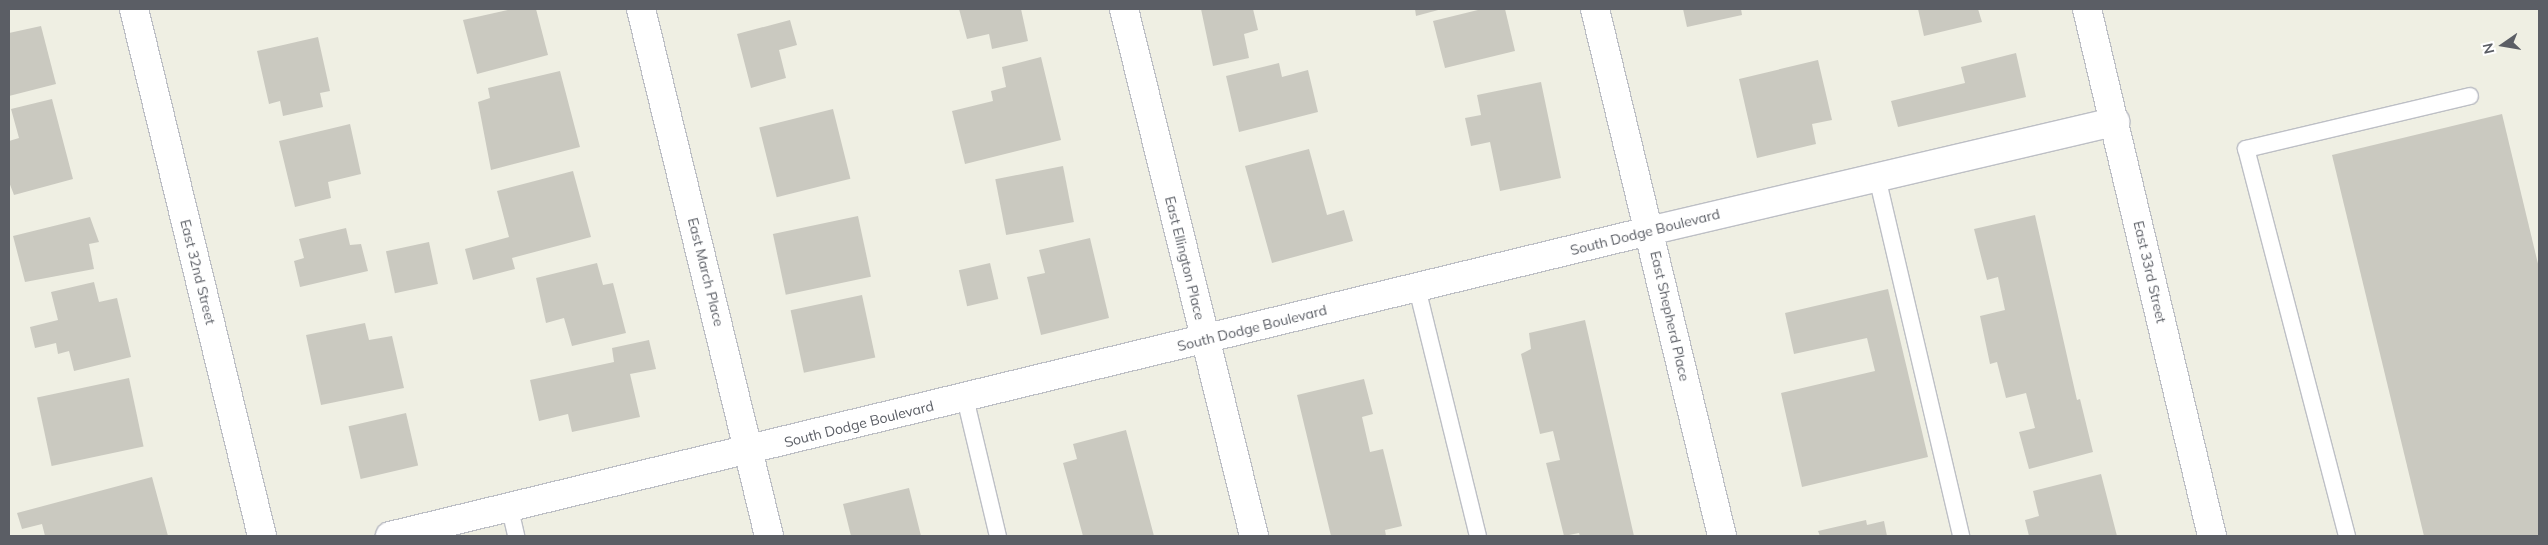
<!DOCTYPE html>
<style>
body{margin:0}
#map{position:relative;width:2548px;height:545px;overflow:hidden;background:#efefe3;font-family:Mulish,sans-serif}
div>[style]{position:absolute}
[style*='--x']{left:calc(var(--x)*1px);top:calc(var(--y)*1px);width:calc(var(--w)*1px);rotate:calc(var(--a)*1deg)}
.building>*{inset:0;background:#cac9c0;transform-origin:0 0}
.roads{filter:drop-shadow(1px 0 #bdbfc5) drop-shadow(-1px 0 #bdbfc5) drop-shadow(0 1px #bdbfc5) drop-shadow(0 -1px #bdbfc5)}
.lane>*{height:16px;margin:-8px;padding:0 8px;transform-origin:8px;border-radius:8px;background:#fff}
.street>*{height:28px;margin:-14px;padding:0 14px;transform-origin:14px;border-radius:14px;background:#fff}
.secondary>*{height:28px;margin:-14px;padding:0 14px;transform-origin:14px;border-radius:14px;background:#fff}
span{translate:-50% -50%;white-space:nowrap;text-align:center;line-height:1.15;-webkit-text-stroke:4.5px #fff;paint-order:stroke}
.street-label{font-size:14px;color:#5b5e65}
.frame{position:absolute;inset:0;border:10px solid #5b5e65;pointer-events:none}
.north{position:absolute;left:2478px;top:20px;width:50px;height:50px;-webkit-text-stroke:4px #fff;paint-order:stroke;rotate:257deg;font-size:14px;font-weight:700;line-height:20px;text-align:center;color:#5b5e65}
.north::after{content:'';display:block;margin:auto;width:18px;height:22px;background:#5b5e65;clip-path:polygon(50% 0,100% 100%,50% 72%,0 100%)}
</style>
<div id="map">
<div class="building">
<div style="clip-path:polygon(512px 9px,536px 9px,548px 55px,477px 74px,463px 20px)"></div>
<div style="clip-path:polygon(959px 9px,1021px 9px,1028px 41px,992px 49px,989px 34px,967px 39px)"></div>
<div style="clip-path:polygon(1201px 9px,1253px 9px,1258px 30px,1244px 34px,1249px 58px,1213px 66px)"></div>
<div style="clip-path:polygon(1415px 9px,1442px 9px,1416px 16px)"></div>
<div style="clip-path:polygon(1482px 9px,1505px 9px,1515px 51px,1445px 68px,1433px 21px)"></div>
<div style="clip-path:polygon(1683px 9px,1741px 9px,1742px 15px,1687px 27px)"></div>
<div style="clip-path:polygon(1918px 9px,1978px 9px,1982px 22px,1924px 36px)"></div>
<div style="clip-path:polygon(790px 20px,797px 45px,779px 50px,786px 78px,751px 88px,737px 34px)"></div>
<div style="clip-path:polygon(41px 26px,56px 84px,9px 96px,9px 33px)"></div>
<div style="clip-path:polygon(318px 37px,330px 91px,320px 93px,323px 107px,283px 116px,280px 101px,269px 104px,257px 51px)"></div>
<div style="clip-path:polygon(2016px 53px,2026px 97px,1898px 127px,1891px 101px,1965px 83px,1961px 67px)"></div>
<div style="clip-path:polygon(1041px 57px,1061px 140px,965px 164px,952px 111px,993px 101px,991px 91px,1006px 87px,1002px 67px)"></div>
<div style="clip-path:polygon(1818px 60px,1832px 120px,1812px 124px,1816px 144px,1757px 158px,1739px 79px)"></div>
<div style="clip-path:polygon(1279px 63px,1282px 77px,1308px 70px,1318px 112px,1239px 132px,1226px 76px)"></div>
<div style="clip-path:polygon(560px 71px,580px 147px,491px 170px,478px 102px,490px 98px,488px 88px)"></div>
<div style="clip-path:polygon(1541px 82px,1561px 178px,1500px 191px,1490px 142px,1471px 146px,1465px 118px,1481px 115px,1477px 95px)"></div>
<div style="clip-path:polygon(52px 99px,73px 179px,14px 195px,9px 182px,9px 141px,19px 138px,11px 109px)"></div>
<div style="left:833px;top:109px;width:72px;height:76px;rotate:76deg"></div>
<div style="clip-path:polygon(2502px 114px,2539px 268px,2539px 536px,2424px 536px,2332px 155px)"></div>
<div style="clip-path:polygon(350px 124px,361px 174px,328px 182px,331px 198px,295px 207px,279px 141px)"></div>
<div style="clip-path:polygon(1309px 149px,1327px 215px,1344px 210px,1353px 241px,1272px 263px,1245px 166px)"></div>
<div style="left:1063px;top:166px;width:57px;height:69px;rotate:79deg"></div>
<div style="clip-path:polygon(573px 171px,591px 237px,512px 258px,515px 269px,473px 280px,465px 249px,509px 237px,497px 191px)"></div>
<div style="clip-path:polygon(2035px 215px,2077px 400px,2080px 399px,2093px 452px,2029px 469px,2019px 432px,2035px 428px,2026px 393px,2006px 398px,1997px 362px,1990px 364px,1980px 316px,2005px 310px,1998px 277px,1987px 280px,1974px 229px)"></div>
<div style="left:858px;top:216px;width:62px;height:87px;rotate:78deg"></div>
<div style="clip-path:polygon(90px 217px,99px 242px,89px 244px,94px 269px,25px 282px,13px 236px)"></div>
<div style="clip-path:polygon(346px 228px,350px 245px,361px 244px,368px 271px,300px 287px,294px 261px,304px 258px,299px 239px)"></div>
<div style="clip-path:polygon(1090px 238px,1109px 318px,1041px 335px,1027px 277px,1045px 273px,1039px 250px)"></div>
<div style="left:429px;top:242px;width:43px;height:44px;rotate:78deg"></div>
<div style="clip-path:polygon(597px 263px,603px 285px,613px 283px,626px 333px,572px 346px,564px 318px,546px 323px,536px 278px)"></div>
<div style="left:990px;top:263px;width:37px;height:32px;rotate:77deg"></div>
<div style="clip-path:polygon(94px 282px,99px 302px,117px 298px,131px 357px,74px 371px,69px 351px,58px 354px,56px 343px,35px 348px,30px 327px,58px 320px,51px 292px)"></div>
<div style="clip-path:polygon(1888px 289px,1928px 457px,1802px 487px,1781px 393px,1875px 371px,1867px 338px,1794px 354px,1785px 313px)"></div>
<div style="left:862px;top:295px;width:64px;height:73px;rotate:78deg"></div>
<div style="clip-path:polygon(1585px 320px,1634px 536px,1580px 536px,1579px 533px,1564px 536px,1546px 463px,1560px 460px,1553px 431px,1540px 434px,1521px 354px,1531px 349px,1529px 333px)"></div>
<div style="clip-path:polygon(365px 323px,369px 340px,392px 336px,404px 388px,321px 405px,306px 335px)"></div>
<div style="clip-path:polygon(649px 340px,656px 369px,630px 374px,640px 417px,572px 432px,568px 414px,539px 421px,530px 380px,614px 362px,612px 348px)"></div>
<div style="left:129px;top:378px;width:70px;height:94px;rotate:78deg"></div>
<div style="clip-path:polygon(1364px 379px,1373px 414px,1362px 417px,1370px 452px,1383px 449px,1402px 526px,1385px 530px,1386px 536px,1331px 536px,1297px 395px)"></div>
<div style="left:406px;top:413px;width:54px;height:59px;rotate:77deg"></div>
<div style="clip-path:polygon(1126px 430px,1154px 536px,1083px 536px,1063px 463px,1077px 459px,1073px 444px)"></div>
<div style="clip-path:polygon(2101px 474px,2117px 536px,2029px 536px,2025px 520px,2039px 516px,2033px 491px)"></div>
<div style="clip-path:polygon(152px 477px,168px 536px,45px 536px,42px 524px,22px 529px,17px 513px)"></div>
<div style="clip-path:polygon(909px 488px,921px 536px,851px 536px,843px 504px)"></div>
<div style="clip-path:polygon(1866px 520px,1867px 525px,1884px 521px,1887px 536px,1820px 536px,1818px 531px)"></div>
</div>
<div class="roads">
<div class="lane">
<div style="--x:1877;--y:177;--w:369;--a:76.8"></div>
<div style="--x:1417;--y:288;--w:255;--a:76.2"></div>
<div style="--x:965;--y:398;--w:142;--a:76.6"></div>
<div style="--x:510;--y:509;--w:28;--a:77"></div>
<div style="--x:2347;--y:536;--w:400;--a:-104.6"></div>
<div style="--x:2246;--y:149;--w:230;--a:-13.3"></div>
</div>
<div class="street">
<div style="--x:641;--y:9;--w:542;--a:76.35"></div>
<div style="--x:1124;--y:9;--w:543;--a:76.14"></div>
<div style="--x:1595;--y:9;--w:542;--a:76.45"></div>
<div style="--x:2087;--y:9;--w:542;--a:76.66"></div>
<div style="--x:390;--y:536;--w:1295;--a:-13.62"></div>
<div style="--x:1649;--y:231;--w:479;--a:-13.2"></div>
</div>
<div class="secondary">
<div style="--x:134;--y:9;--w:542;--a:76.35"></div>
</div>
</div>
<div class="street-label">
<span style="left:1645px;top:232px;rotate:-14deg">South Dodge Boulevard</span>
<span style="left:1185px;top:258px;rotate:76deg">East Ellington Place</span>
<span style="left:198px;top:272px;rotate:76deg">East 32nd Street</span>
<span style="left:706px;top:272px;rotate:76deg">East March Place</span>
<span style="left:2150px;top:272px;rotate:77deg">East 33rd Street</span>
<span style="left:1670px;top:316px;rotate:77deg">East Shepherd Place</span>
<span style="left:1252px;top:328px;rotate:-14deg">South Dodge Boulevard</span>
<span style="left:859px;top:424px;rotate:-14deg">South Dodge Boulevard</span>
</div>
<div class="frame"></div>
<div class="north">N</div>
</div>
